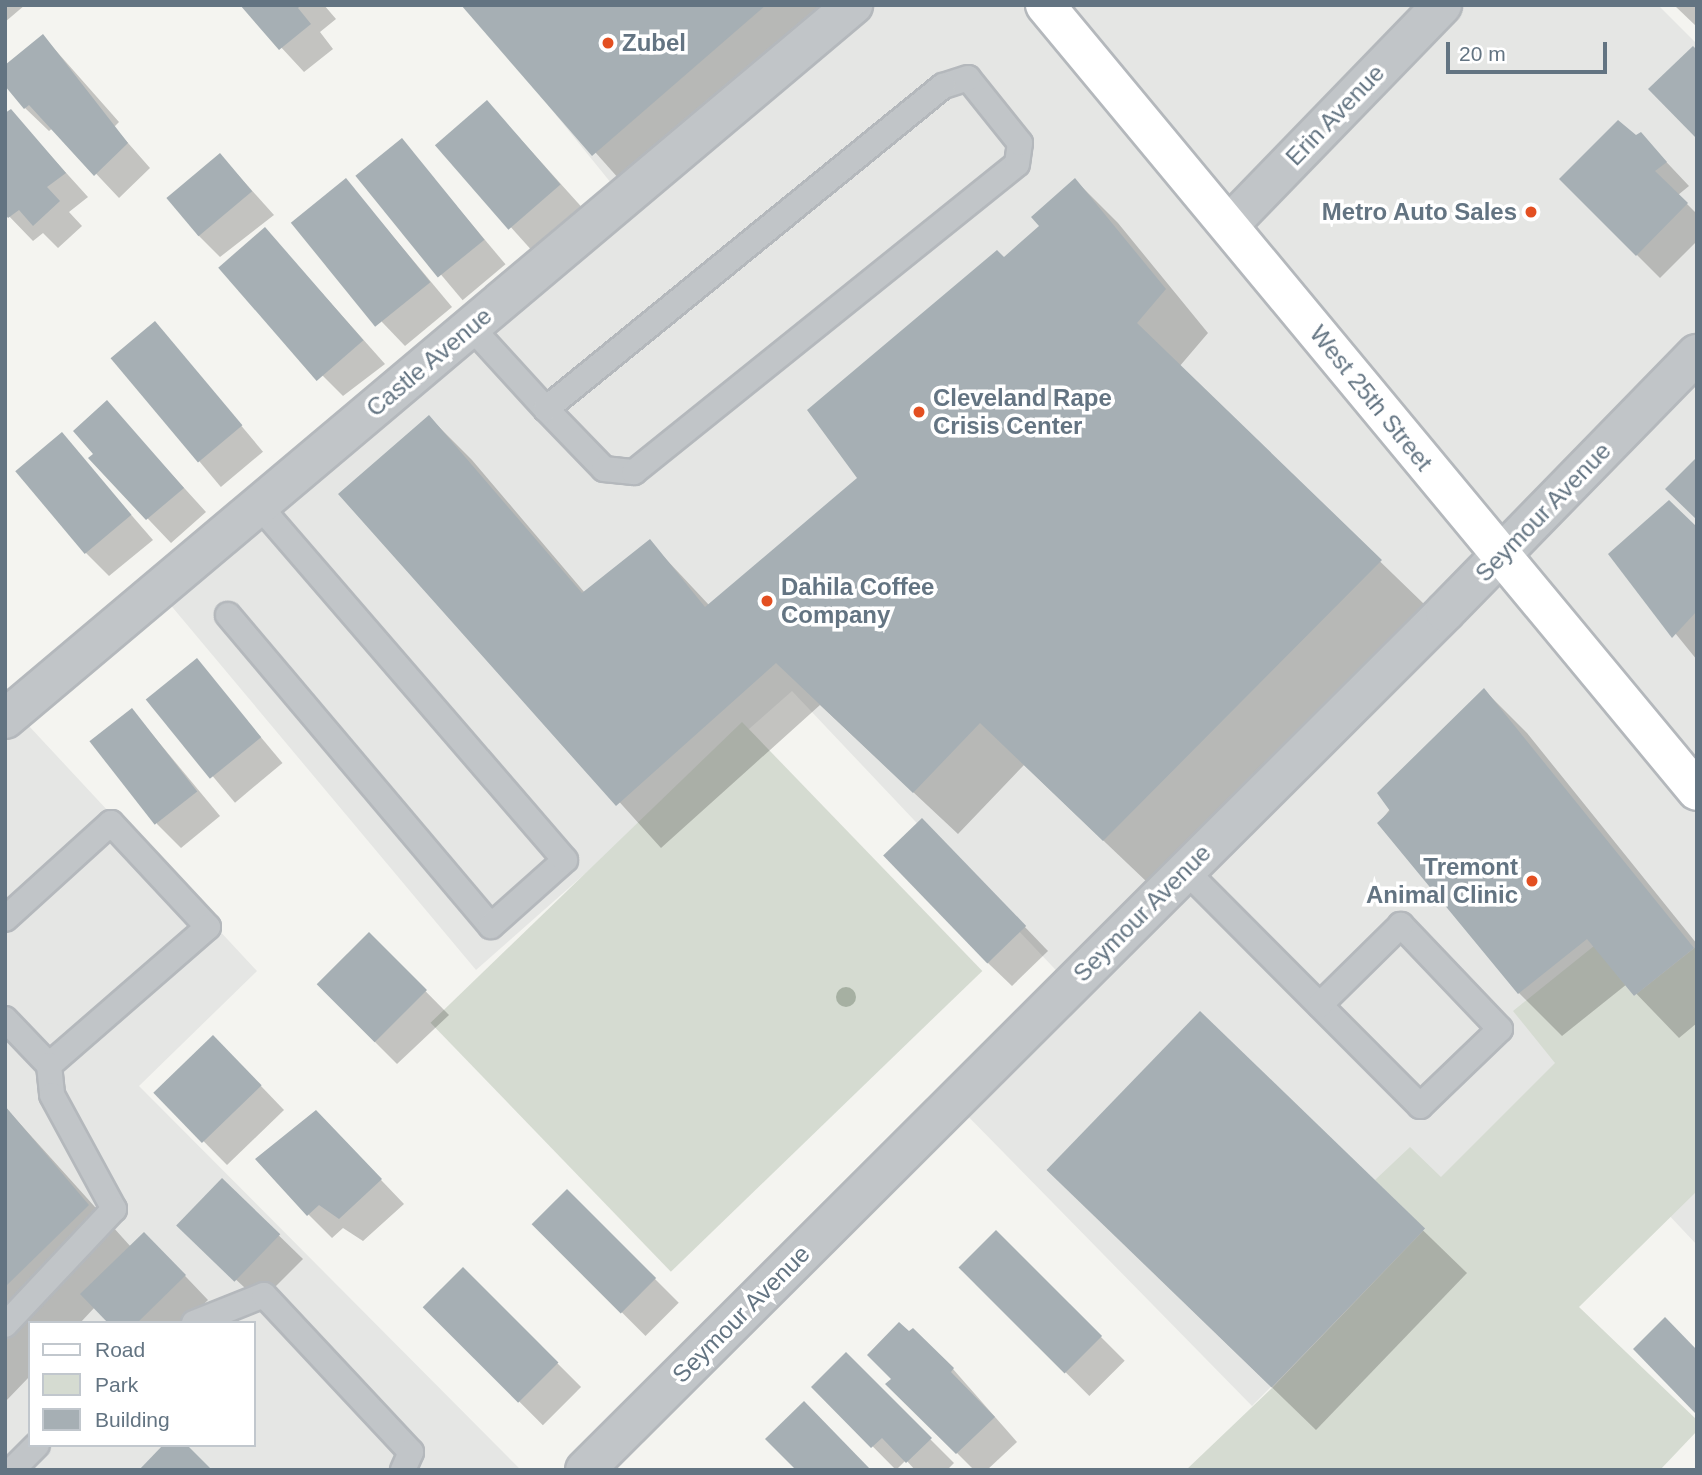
<!DOCTYPE html>
<style>
body{margin:0}
#map{position:relative;width:1702px;height:1475px;overflow:hidden;background:#f4f4f0;font-family:Helvetica,sans-serif}
div>[style]{position:absolute}
[style*='--x']{left:calc(var(--x)*1px);top:calc(var(--y)*1px);width:calc(var(--w)*1px);rotate:calc(var(--a)*1deg)}
.built>*{inset:0;background:#e5e6e4}
.green>*{inset:0;background:#d5dbd1;transform-origin:0 0}
.shadow>*{inset:0;background:#0003;transform-origin:0 0}
.building>*{inset:0;background:#a6afb4;transform-origin:0 0}
.roads{filter:drop-shadow(2px 0 #b4b8bc) drop-shadow(-2px 0 #b4b8bc) drop-shadow(0 2px #b4b8bc) drop-shadow(0 -2px #b4b8bc)}
.lane>*{height:24px;margin:-12px;padding:0 12px;transform-origin:12px;border-radius:12px;background:#c1c5c8}
.street>*{height:38px;margin:-19px;padding:0 19px;transform-origin:19px;border-radius:19px;background:#c1c5c8}
.primary>*{height:38px;margin:-19px;padding:0 19px;transform-origin:19px;border-radius:19px;background:#fff}
.trees>*{width:20px;height:20px;margin:-10px;border-radius:50%;background:#a6b0a2}
.dots>*{width:19px;height:19px;translate:-50% -50%;box-sizing:border-box;border:4px solid #fff;border-radius:50%}
span{translate:-50% -50%;white-space:nowrap;text-align:center;line-height:1.15;-webkit-text-stroke:7px #fff;paint-order:stroke}
.poi-label{font-size:24px;color:#637482;font-weight:700}
.left{translate:0 -50%;text-align:left}
.right{translate:-100% -50%;text-align:right}
.street-label{font-size:24px;color:#637482}
.frame{position:absolute;inset:0;border:7px solid #637482;pointer-events:none}
.legend{position:absolute;left:28px;top:1321px;width:228px;height:126px;box-sizing:border-box;background:#fff;border:2px solid #c1c7cd;margin:0;padding:9px 12px;list-style:none;font-size:21px;color:#637482}
.legend li{display:flex;align-items:center;gap:14px;height:35px}
.legend b{width:35px;border:2px solid #c1c7cd}
.scale{position:absolute;left:1446px;top:42px;width:161px;height:32px;box-sizing:border-box;border:4px solid #637482;border-top:0;padding-left:9px;font-size:21px;line-height:24px;white-space:nowrap;color:#637482;-webkit-text-stroke:5px #fff;paint-order:stroke}
</style>
<div id="map">
<div class="built">
<div style="clip-path:polygon(467px 5px,1658px 5px,1697px 44px,1697px 1245px,1557px 1096px,1252px 1406px,953px 1101px,1070px 985px,792px 691px,476px 970px,158px 590px,624px 199px)"></div>
<div style="clip-path:polygon(evenodd,15px 711px,257px 971px,139px 1086px,521px 1470px,5px 1470px,5px 719px,15px 711px,30px 1323px,254px 1323px,254px 1445px,30px 1445px,30px 1323px)"></div>
</div>
<div class="green">
<div style="left:742px;top:722px;width:346px;height:433px;rotate:46deg"></div>
<div style="clip-path:polygon(1594px 946px,1634px 996px,1697px 946px,1697px 1191px,1579px 1307px,1697px 1420px,1697px 1431px,1660px 1470px,1186px 1470px,1272px 1388px,1425px 1229px,1375px 1180px,1410px 1147px,1441px 1177px,1555px 1063px,1513px 1011px)"></div>
</div>
<div class="shadow">
<div style="clip-path:polygon(5px 5px,25px 5px,5px 22px)"></div>
<div style="clip-path:polygon(242px 5px,324px 5px,336px 19px,320px 32px,333px 49px,304px 72px)"></div>
<div style="clip-path:polygon(464px 5px,859px 5px,636px 198px)"></div>
<div style="clip-path:polygon(1674px 5px,1697px 5px,1697px 27px)"></div>
<div style="clip-path:polygon(43px 36px,119px 122px,114px 127px,150px 168px,119px 198px,53px 128px,49px 131px,25px 108px)"></div>
<div style="left:487px;top:102px;width:143px;height:66px;rotate:48deg"></div>
<div style="clip-path:polygon(11px 112px,88px 197px,69px 212px,82px 226px,58px 248px,43px 233px,33px 241px,5px 212px)"></div>
<div style="clip-path:polygon(1640px 134px,1689px 186px,1678px 195px,1697px 214px,1697px 241px,1660px 278px,1561px 179px)"></div>
<div style="left:402px;top:141px;width:161px;height:56px;rotate:50deg"></div>
<div style="clip-path:polygon(220px 155px,274px 215px,220px 257px,197px 234px)"></div>
<div style="clip-path:polygon(346px 180px,452px 307px,405px 346px,382px 322px)"></div>
<div style="clip-path:polygon(1075px 180px,1118px 223px,1208px 333px,1179px 367px,1424px 604px,1148px 883px,1024px 765px,958px 834px,820px 705px,661px 848px,341px 494px,429px 417px,472px 460px,585px 593px,649px 541px,709px 605px,860px 479px,1004px 259px,1041px 226px)"></div>
<div style="clip-path:polygon(265px 229px,385px 364px,343px 396px,320px 373px)"></div>
<div style="left:155px;top:323px;width:168px;height:55px;rotate:50deg"></div>
<div style="clip-path:polygon(107px 403px,206px 512px,171px 543px,90px 458px,95px 455px)"></div>
<div style="clip-path:polygon(61px 434px,153px 540px,109px 576px,86px 553px)"></div>
<div style="clip-path:polygon(1697px 530px,1697px 660px,1611px 554px)"></div>
<div style="left:197px;top:661px;width:133px;height:62px;rotate:50deg"></div>
<div style="clip-path:polygon(1484px 690px,1527px 733px,1697px 944px,1697px 1023px,1679px 1038px,1627px 984px,1562px 1036px,1519px 993px,1379px 823px)"></div>
<div style="clip-path:polygon(132px 710px,220px 816px,181px 848px,157px 824px)"></div>
<div style="clip-path:polygon(945px 844px,1048px 951px,1012px 986px,988px 963px)"></div>
<div style="clip-path:polygon(369px 934px,449px 1015px,397px 1064px,373px 1040px)"></div>
<div style="clip-path:polygon(1200px 1014px,1467px 1273px,1316px 1430px,1092px 1213px)"></div>
<div style="clip-path:polygon(237px 1061px,284px 1110px,227px 1165px,156px 1093px)"></div>
<div style="clip-path:polygon(5px 1107px,131px 1247px,168px 1258px,208px 1300px,184px 1323px,110px 1323px,95px 1307px,80px 1323px,30px 1323px,30px 1376px,5px 1402px)"></div>
<div style="clip-path:polygon(339px 1136px,404px 1204px,363px 1241px,343px 1228px,332px 1238px,308px 1214px)"></div>
<div style="clip-path:polygon(222px 1180px,303px 1259px,260px 1302px,200px 1246px)"></div>
<div style="left:567px;top:1191px;width:158px;height:47px;rotate:45deg"></div>
<div style="left:996px;top:1232px;width:182px;height:50px;rotate:45deg"></div>
<div style="left:463px;top:1269px;width:167px;height:54px;rotate:45deg"></div>
<div style="clip-path:polygon(846px 1355px,954px 1463px,947px 1470px,915px 1470px,906px 1460px,896px 1470px,814px 1387px)"></div>
<div style="clip-path:polygon(953px 1369px,1017px 1442px,987px 1470px,974px 1470px,888px 1384px)"></div>
</div>
<div class="building">
<div style="clip-path:polygon(240px 5px,301px 5px,298px 8px,311px 24px,279px 50px)"></div>
<div style="clip-path:polygon(461px 5px,766px 5px,592px 156px)"></div>
<div style="clip-path:polygon(43px 34px,128px 143px,94px 176px,29px 105px,24px 109px,5px 86px,5px 65px)"></div>
<div style="clip-path:polygon(1693px 46px,1697px 50px,1697px 139px,1648px 89px)"></div>
<div style="left:487px;top:100px;width:112px;height:69px;rotate:49deg"></div>
<div style="clip-path:polygon(11px 109px,66px 173px,47px 187px,60px 201px,33px 226px,19px 210px,8px 218px,5px 214px,5px 113px)"></div>
<div style="clip-path:polygon(1618px 120px,1636px 135px,1641px 132px,1667px 162px,1655px 171px,1688px 203px,1636px 256px,1559px 179px)"></div>
<div style="left:402px;top:138px;width:131px;height:60px;rotate:51deg"></div>
<div style="left:220px;top:153px;width:50px;height:70px;rotate:50deg"></div>
<div style="left:346px;top:178px;width:134px;height:71px;rotate:51deg"></div>
<div style="clip-path:polygon(1075px 178px,1166px 289px,1137px 323px,1382px 560px,1103px 841px,980px 723px,913px 793px,776px 663px,616px 806px,338px 494px,429px 415px,582px 593px,650px 539px,705px 607px,857px 478px,807px 410px,997px 250px,1004px 257px,1039px 226px,1031px 217px)"></div>
<div style="left:265px;top:227px;width:150px;height:62px;rotate:49deg"></div>
<div style="left:155px;top:321px;width:136px;height:58px;rotate:50deg"></div>
<div style="clip-path:polygon(107px 400px,184px 488px,146px 520px,88px 458px,93px 454px,73px 431px)"></div>
<div style="left:62px;top:432px;width:108px;height:61px;rotate:50deg"></div>
<div style="clip-path:polygon(1697px 457px,1697px 520px,1665px 489px)"></div>
<div style="clip-path:polygon(1669px 500px,1697px 527px,1697px 611px,1672px 638px,1608px 554px)"></div>
<div style="left:197px;top:658px;width:102px;height:66px;rotate:51deg"></div>
<div style="clip-path:polygon(1484px 688px,1694px 948px,1634px 996px,1587px 939px,1518px 994px,1377px 823px,1390px 811px,1377px 793px)"></div>
<div style="left:132px;top:708px;width:106px;height:54px;rotate:52deg"></div>
<div style="left:922px;top:818px;width:150px;height:54px;rotate:46deg"></div>
<div style="left:369px;top:932px;width:82px;height:74px;rotate:45deg"></div>
<div style="left:1200px;top:1011px;width:313px;height:221px;rotate:44deg"></div>
<div style="left:213px;top:1035px;width:70px;height:83px;rotate:46deg"></div>
<div style="clip-path:polygon(5px 1106px,89px 1205px,5px 1287px)"></div>
<div style="clip-path:polygon(316px 1110px,382px 1179px,339px 1219px,319px 1205px,307px 1216px,255px 1159px)"></div>
<div style="left:222px;top:1178px;width:81px;height:66px;rotate:44deg"></div>
<div style="left:567px;top:1189px;width:126px;height:50px;rotate:45deg"></div>
<div style="left:996px;top:1230px;width:150px;height:53px;rotate:45deg"></div>
<div style="clip-path:polygon(144px 1232px,186px 1275px,137px 1323px,108px 1323px,80px 1294px)"></div>
<div style="left:463px;top:1267px;width:135px;height:57px;rotate:45deg"></div>
<div style="clip-path:polygon(1665px 1317px,1697px 1350px,1697px 1415px,1633px 1349px)"></div>
<div style="clip-path:polygon(899px 1322px,909px 1331px,913px 1328px,954px 1368px,951px 1372px,995px 1417px,956px 1454px,885px 1384px,891px 1379px,867px 1355px)"></div>
<div style="clip-path:polygon(846px 1352px,932px 1438px,906px 1463px,882px 1438px,871px 1448px,811px 1387px)"></div>
<div style="clip-path:polygon(804px 1401px,871px 1470px,796px 1470px,765px 1439px)"></div>
<div style="clip-path:polygon(163px 1445px,187px 1445px,212px 1470px,139px 1470px)"></div>
</div>
<div class="roads">
<div class="lane">
<div style="--x:471;--y:327;--w:111;--a:47.6"></div>
<div style="--x:546;--y:409;--w:83;--a:46"></div>
<div style="--x:604;--y:469;--w:30;--a:6"></div>
<div style="--x:634;--y:472;--w:491;--a:-38.8"></div>
<div style="--x:1017;--y:164;--w:21;--a:-82"></div>
<div style="--x:1020;--y:143;--w:83;--a:-128.7"></div>
<div style="--x:968;--y:78;--w:26;--a:162"></div>
<div style="--x:943;--y:86;--w:512;--a:140.87"></div>
<div style="--x:228;--y:615;--w:407;--a:49.8"></div>
<div style="--x:491;--y:926;--w:99;--a:-41.7"></div>
<div style="--x:565;--y:860;--w:469;--a:-130.8"></div>
<div style="--x:1185;--y:870;--w:333;--a:45.1"></div>
<div style="--x:1420;--y:1106;--w:111;--a:-43.9"></div>
<div style="--x:1500;--y:1029;--w:144;--a:-133.6"></div>
<div style="--x:1401;--y:925;--w:114;--a:135.4"></div>
<div style="--x:5;--y:919;--w:143;--a:-42.2"></div>
<div style="--x:111;--y:823;--w:142;--a:47"></div>
<div style="--x:208;--y:927;--w:211;--a:139"></div>
<div style="--x:5;--y:1019;--w:64;--a:46.3"></div>
<div style="--x:49;--y:1065;--w:30;--a:84"></div>
<div style="--x:52;--y:1095;--w:130;--a:61.5"></div>
<div style="--x:114;--y:1209;--w:159;--a:133.2"></div>
<div style="--x:194;--y:1323;--w:75;--a:-21.8"></div>
<div style="--x:264;--y:1295;--w:215;--a:46.9"></div>
<div style="--x:411;--y:1452;--w:20;--a:114"></div>
<div style="--x:12;--y:1470;--w:35;--a:-45"></div>
</div>
<div class="street">
<div style="--x:1229;--y:225;--w:306;--a:-45.9"></div>
<div style="--x:5;--y:719;--w:1109;--a:-40.1"></div>
<div style="--x:585;--y:1470;--w:1215;--a:-44.93"></div>
<div style="--x:1445;--y:612;--w:361;--a:-45.7"></div>
</div>
<div class="primary">
<div style="--x:1045;--y:5;--w:1021;--a:50.32"></div>
</div>
</div>
<div class="trees">
<div style="left:846px;top:997px"></div>
</div>
<div class="dots">
<div style="left:608px;top:43px;background:#e34f21"></div>
<div style="left:1531px;top:212px;background:#e34f21"></div>
<div style="left:919px;top:412px;background:#e34f21"></div>
<div style="left:767px;top:601px;background:#e34f21"></div>
<div style="left:1532px;top:881px;background:#e34f21"></div>
</div>
<div class="poi-label">
<span class="left" style="left:622px;top:43px">Zubel</span>
<span class="right" style="left:1517px;top:212px">Metro Auto Sales</span>
<span class="left" style="left:933px;top:412px">Cleveland Rape<br>Crisis Center</span>
<span class="left" style="left:781px;top:601px">Dahila Coffee<br>Company</span>
<span class="right" style="left:1518px;top:881px">Tremont<br>Animal Clinic</span>
</div>
<div class="street-label">
<span style="left:1335px;top:115px;rotate:-46deg">Erin Avenue</span>
<span style="left:429px;top:362px;rotate:-40deg">Castle Avenue</span>
<span style="left:1371px;top:398px;rotate:51deg">West 25th Street</span>
<span style="left:1543px;top:512px;rotate:-46deg">Seymour Avenue</span>
<span style="left:1142px;top:913px;rotate:-45deg">Seymour Avenue</span>
<span style="left:741px;top:1314px;rotate:-45deg">Seymour Avenue</span>
</div>
<div class="frame"></div>
<ul class="legend">
<li><b style="height:9px;background:#fff"></b>Road</li>
<li><b style="height:19px;background:#d5dbd1"></b>Park</li>
<li><b style="height:19px;background:#a6afb4"></b>Building</li>
</ul>
<div class="scale">20 m</div>
</div>
